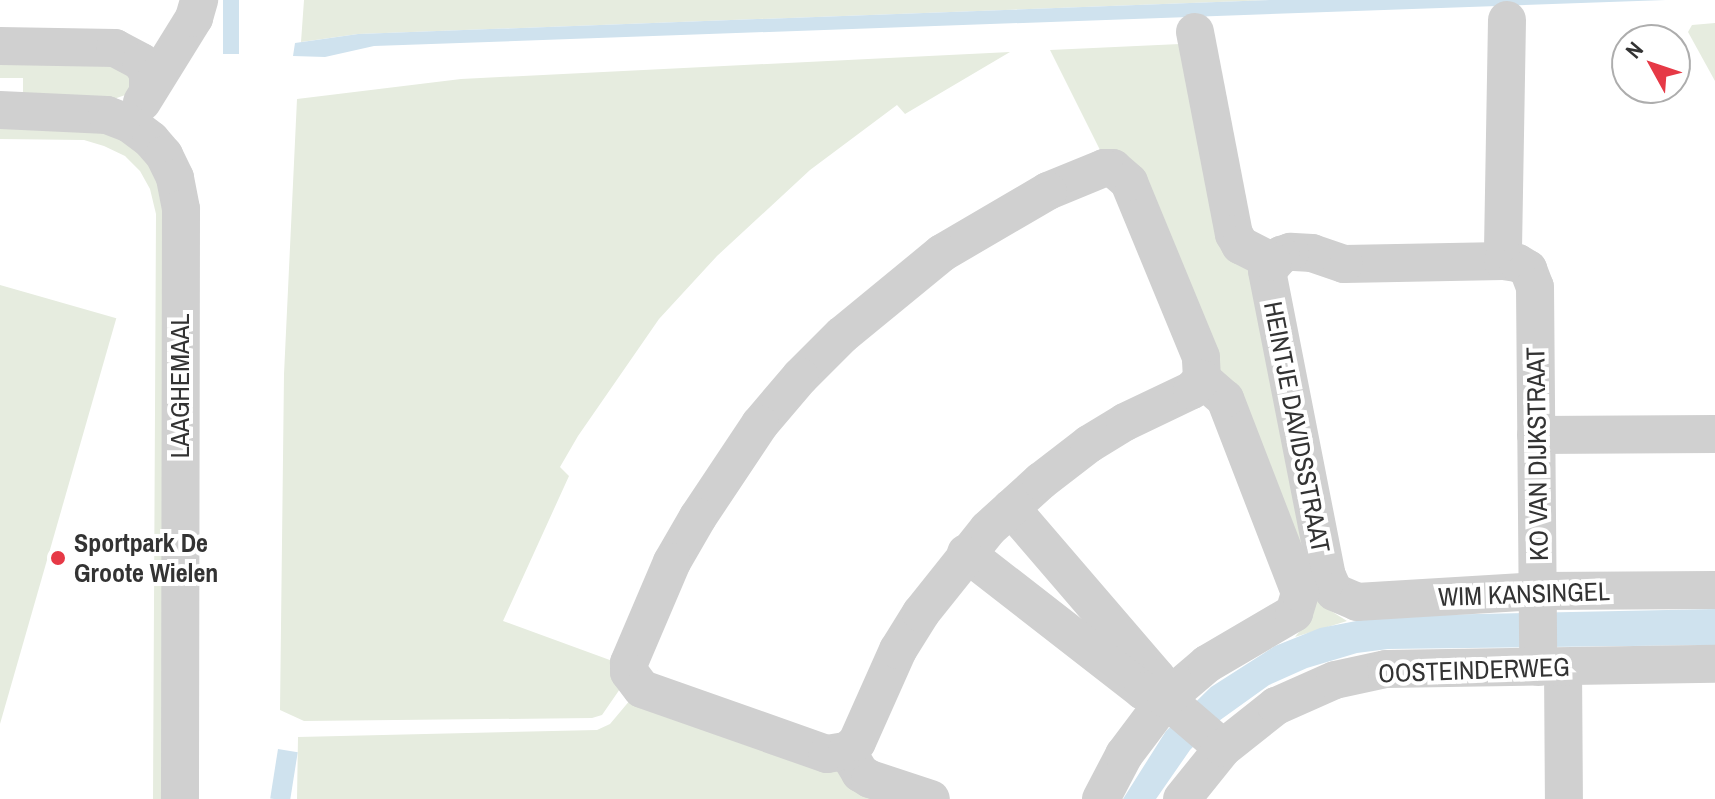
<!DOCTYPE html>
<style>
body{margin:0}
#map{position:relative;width:1715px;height:799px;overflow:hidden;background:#fff;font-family:"Archivo Narrow",sans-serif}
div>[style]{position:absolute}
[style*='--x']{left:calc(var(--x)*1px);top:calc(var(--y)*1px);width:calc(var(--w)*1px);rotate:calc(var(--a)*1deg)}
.green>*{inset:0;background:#e6ecdf;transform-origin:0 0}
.water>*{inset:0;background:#cfe2ee;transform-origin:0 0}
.minor>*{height:38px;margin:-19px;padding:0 19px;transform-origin:19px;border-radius:19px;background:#d0d0d0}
.dots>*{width:22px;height:22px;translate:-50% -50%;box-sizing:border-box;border:4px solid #fff;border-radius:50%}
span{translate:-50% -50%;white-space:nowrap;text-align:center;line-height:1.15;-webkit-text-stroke:8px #fff;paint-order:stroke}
.street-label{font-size:26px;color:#333}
.poi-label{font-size:26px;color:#333;font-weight:700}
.left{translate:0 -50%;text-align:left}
.north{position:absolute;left:1611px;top:24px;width:80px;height:80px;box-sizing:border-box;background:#fff;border:2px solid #adadad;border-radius:50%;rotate:310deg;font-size:22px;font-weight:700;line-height:32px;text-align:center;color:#333}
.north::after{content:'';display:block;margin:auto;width:28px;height:36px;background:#e63946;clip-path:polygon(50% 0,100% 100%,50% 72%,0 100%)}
</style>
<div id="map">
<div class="green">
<div style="clip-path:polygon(304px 0,1270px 0,358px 34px,301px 42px)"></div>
<div style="clip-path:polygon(1715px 23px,1715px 81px,1688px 32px,1692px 25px)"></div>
<div style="clip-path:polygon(1180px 44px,1248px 260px,1311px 592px,1323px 606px,1347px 621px,1295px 637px,1303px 627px,1100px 150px,1050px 50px)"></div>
<div style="clip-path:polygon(1010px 52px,905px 114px,897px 105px,810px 170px,717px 256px,659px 319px,578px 436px,560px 467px,569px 476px,503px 621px,618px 663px,622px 686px,602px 715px,592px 718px,304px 721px,280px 710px,284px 374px,297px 99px,461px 79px)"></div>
<div style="clip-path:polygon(0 56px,127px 62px,131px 93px,111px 100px,23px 96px,23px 78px,0 78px)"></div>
<div style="clip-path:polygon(0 126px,86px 126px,133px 145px,163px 184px,167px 799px,153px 799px,156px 214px,150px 189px,140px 171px,125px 156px,104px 146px,84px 140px,0 139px)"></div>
<div style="left:0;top:285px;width:121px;height:514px;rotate:16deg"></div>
<div style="clip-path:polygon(631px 699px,826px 762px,893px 799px,297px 799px,298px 737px,597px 730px,610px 724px)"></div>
</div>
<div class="water">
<div style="left:223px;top:0;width:16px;height:54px"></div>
<div style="clip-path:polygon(1270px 0,1666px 0,374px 46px,325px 57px,293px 56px,295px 43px,358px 34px)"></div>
<div style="clip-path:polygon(1715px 609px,1715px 645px,1388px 649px,1357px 653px,1307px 668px,1269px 685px,1216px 723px,1190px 750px,1156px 799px,1123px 799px,1166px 731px,1211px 687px,1275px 646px,1320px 628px,1382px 616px)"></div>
<div style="left:278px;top:749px;width:20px;height:50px;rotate:9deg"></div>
</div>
<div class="minor">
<div style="--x:1507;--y:20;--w:241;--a:91"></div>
<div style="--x:1503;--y:261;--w:159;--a:178.9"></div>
<div style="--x:1344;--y:264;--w:34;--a:-161"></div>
<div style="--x:1312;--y:253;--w:22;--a:-177"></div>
<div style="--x:1290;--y:252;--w:9;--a:162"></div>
<div style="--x:1281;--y:255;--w:21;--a:131"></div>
<div style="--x:1267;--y:271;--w:311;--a:78.9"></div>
<div style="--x:1327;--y:576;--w:17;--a:66"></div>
<div style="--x:1334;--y:592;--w:25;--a:23"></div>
<div style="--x:1357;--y:602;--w:181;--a:-3.5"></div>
<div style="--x:1538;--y:591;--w:177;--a:-0.3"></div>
<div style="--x:1195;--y:32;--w:206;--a:79.1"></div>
<div style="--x:1234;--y:234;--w:13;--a:61"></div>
<div style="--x:1240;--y:245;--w:37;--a:27"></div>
<div style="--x:0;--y:46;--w:115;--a:1"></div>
<div style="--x:115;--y:48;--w:30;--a:28"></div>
<div style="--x:141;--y:62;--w:13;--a:58"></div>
<div style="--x:148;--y:73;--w:16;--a:90"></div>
<div style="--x:142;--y:102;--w:99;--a:-58.2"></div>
<div style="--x:194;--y:18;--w:19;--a:-74"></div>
<div style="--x:0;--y:110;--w:107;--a:2.7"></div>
<div style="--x:107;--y:115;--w:25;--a:21"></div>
<div style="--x:130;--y:124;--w:26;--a:37"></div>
<div style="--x:151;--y:140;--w:20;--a:49"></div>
<div style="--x:164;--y:155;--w:25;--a:64"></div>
<div style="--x:175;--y:178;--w:32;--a:79"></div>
<div style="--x:181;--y:209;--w:590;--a:90.1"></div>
<div style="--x:1503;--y:261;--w:15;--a:8"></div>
<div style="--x:1518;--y:263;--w:12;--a:31"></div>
<div style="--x:1528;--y:269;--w:19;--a:69"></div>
<div style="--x:1535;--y:287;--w:380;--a:89.5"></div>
<div style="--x:1536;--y:435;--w:179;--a:-0.3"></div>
<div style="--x:1011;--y:508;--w:224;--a:49.3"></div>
<div style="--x:1157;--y:678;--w:23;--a:67"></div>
<div style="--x:1166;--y:699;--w:75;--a:40.7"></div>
<div style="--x:966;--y:553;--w:224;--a:37.9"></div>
<div style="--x:1143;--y:691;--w:14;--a:21"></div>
<div style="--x:1563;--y:667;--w:132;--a:89.6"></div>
<div style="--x:847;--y:751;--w:26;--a:59"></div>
<div style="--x:860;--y:773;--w:12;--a:31"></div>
<div style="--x:870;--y:779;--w:64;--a:18.2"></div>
<div style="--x:1101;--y:799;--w:50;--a:-62.4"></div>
<div style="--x:1124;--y:755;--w:70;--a:-53.1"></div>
<div style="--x:1166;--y:699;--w:54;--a:-40.5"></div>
<div style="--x:1207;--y:664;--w:101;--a:-30.4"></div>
<div style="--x:1294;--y:613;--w:21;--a:-73"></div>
<div style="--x:1300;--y:593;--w:208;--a:-111.1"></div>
<div style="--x:1225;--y:399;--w:30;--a:-139"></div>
<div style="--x:1202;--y:379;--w:22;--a:-93"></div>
<div style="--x:1201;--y:357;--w:189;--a:-112.4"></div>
<div style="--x:1129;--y:182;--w:21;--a:-139"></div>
<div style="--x:1113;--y:168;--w:9;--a:180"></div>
<div style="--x:1104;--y:168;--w:61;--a:157.7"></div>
<div style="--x:1048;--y:191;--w:123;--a:149.7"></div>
<div style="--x:942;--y:253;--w:129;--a:140.6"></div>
<div style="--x:842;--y:335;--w:59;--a:135"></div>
<div style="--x:800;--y:377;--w:62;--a:130.4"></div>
<div style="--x:760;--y:424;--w:112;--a:123.7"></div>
<div style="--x:698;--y:517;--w:52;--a:120"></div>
<div style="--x:672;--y:562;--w:110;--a:113.1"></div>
<div style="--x:629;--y:663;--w:9;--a:90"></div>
<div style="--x:629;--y:672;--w:21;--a:53"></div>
<div style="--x:642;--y:689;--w:196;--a:19.4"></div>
<div style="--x:827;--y:754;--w:20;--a:-9"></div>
<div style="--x:847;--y:751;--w:13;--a:-42"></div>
<div style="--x:857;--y:742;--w:101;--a:-66"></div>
<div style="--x:898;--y:650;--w:44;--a:-58.1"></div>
<div style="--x:921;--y:613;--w:107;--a:-51.4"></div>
<div style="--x:988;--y:529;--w:72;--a:-42.2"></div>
<div style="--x:1041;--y:481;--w:61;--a:-37.6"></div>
<div style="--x:1089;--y:444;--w:42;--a:-31.4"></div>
<div style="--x:1125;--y:422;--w:74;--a:-25.5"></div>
<div style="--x:1192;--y:390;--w:15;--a:-48"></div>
<div style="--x:1182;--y:799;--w:65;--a:-51.2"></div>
<div style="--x:1223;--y:748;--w:68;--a:-38.4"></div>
<div style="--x:1276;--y:706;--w:64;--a:-23.8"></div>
<div style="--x:1335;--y:680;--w:52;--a:-12.2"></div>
<div style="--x:1386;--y:669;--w:329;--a:-0.9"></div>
</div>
<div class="dots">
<div style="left:58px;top:558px;background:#e63946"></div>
</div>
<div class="street-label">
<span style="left:180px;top:386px;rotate:-90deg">LAAGHEMAAL</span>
<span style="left:1297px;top:427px;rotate:79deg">HEINTJE DAVIDSSTRAAT</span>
<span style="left:1537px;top:454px;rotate:-91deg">KO VAN DIJKSTRAAT</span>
<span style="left:1524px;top:594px;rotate:-2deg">WIM KANSINGEL</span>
<span style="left:1474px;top:670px;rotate:-2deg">OOSTEINDERWEG</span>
</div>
<div class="poi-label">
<span class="left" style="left:74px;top:558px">Sportpark De<br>Groote Wielen</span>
</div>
<div class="north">N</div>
</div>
